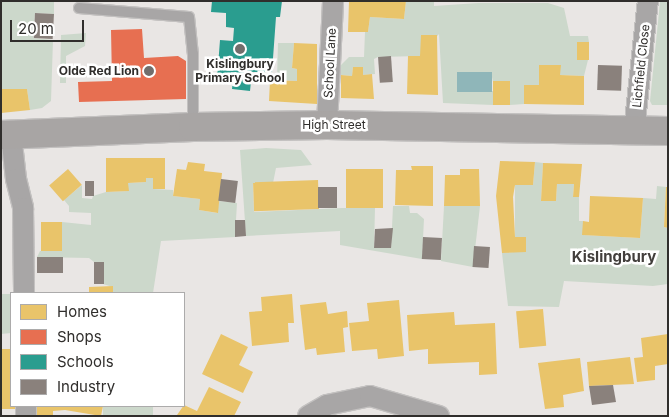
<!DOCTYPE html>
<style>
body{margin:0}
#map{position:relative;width:669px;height:417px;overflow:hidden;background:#e9e6e4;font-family:Inter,sans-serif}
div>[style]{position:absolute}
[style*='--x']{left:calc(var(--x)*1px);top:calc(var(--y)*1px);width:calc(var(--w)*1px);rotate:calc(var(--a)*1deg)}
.green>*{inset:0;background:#ccd8cb;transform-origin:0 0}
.water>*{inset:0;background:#8fb6b9;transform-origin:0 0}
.homes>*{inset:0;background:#e9c46a;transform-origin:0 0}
.shops>*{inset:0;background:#e76f51}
.schools>*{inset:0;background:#2a9d8f}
.industry>*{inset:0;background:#8a817c;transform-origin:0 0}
.roads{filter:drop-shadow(1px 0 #c3c1c0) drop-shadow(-1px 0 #c3c1c0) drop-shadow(0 1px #c3c1c0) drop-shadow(0 -1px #c3c1c0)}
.lane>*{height:10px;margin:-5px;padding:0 5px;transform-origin:5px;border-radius:5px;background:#a8a6a6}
.street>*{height:20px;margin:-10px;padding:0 10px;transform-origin:10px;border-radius:10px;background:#a8a6a6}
.secondary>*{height:28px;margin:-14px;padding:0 14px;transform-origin:14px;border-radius:14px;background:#a8a5a4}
.dots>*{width:14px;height:14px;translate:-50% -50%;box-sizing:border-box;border:2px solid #fff;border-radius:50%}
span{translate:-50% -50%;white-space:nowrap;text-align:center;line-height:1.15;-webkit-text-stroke:5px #fff;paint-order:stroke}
.street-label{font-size:12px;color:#302e2c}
.poi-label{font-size:12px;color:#302e2c;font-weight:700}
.right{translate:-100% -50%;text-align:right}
.quarter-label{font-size:15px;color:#423e3c;font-weight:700}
.frame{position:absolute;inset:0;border:2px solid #302e2c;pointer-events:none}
.legend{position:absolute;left:10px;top:292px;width:175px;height:115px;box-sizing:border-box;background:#fff;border:1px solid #acabab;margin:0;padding:6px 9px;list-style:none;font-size:15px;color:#302e2c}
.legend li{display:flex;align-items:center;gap:10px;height:25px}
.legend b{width:25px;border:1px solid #acabab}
.scale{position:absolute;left:10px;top:20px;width:74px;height:22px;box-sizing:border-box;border:2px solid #302e2c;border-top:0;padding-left:6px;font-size:15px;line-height:18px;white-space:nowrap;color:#302e2c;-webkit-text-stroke:4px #fff;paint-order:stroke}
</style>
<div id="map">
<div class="green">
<div style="clip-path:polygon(1px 1px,54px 1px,54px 14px,35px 13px,33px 38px,53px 40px,51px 101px,42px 108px,30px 110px,27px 89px,1px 89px)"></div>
<div style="clip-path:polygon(406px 1px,434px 1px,434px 6px,478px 3px,548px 3px,564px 8px,570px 36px,588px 36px,589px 42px,577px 42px,577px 60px,588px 60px,584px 76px,560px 75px,560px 65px,539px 85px,524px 85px,524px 104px,510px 105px,510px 82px,493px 82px,491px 72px,457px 72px,457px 92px,493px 91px,493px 105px,443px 103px,439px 34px,420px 56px,378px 57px,374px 59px,375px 74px,363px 75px,363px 67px,353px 67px,352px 76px,341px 75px,341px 65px,349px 57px,364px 57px,365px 32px,368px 32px,370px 17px,404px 19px)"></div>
<div style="clip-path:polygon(668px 1px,668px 105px,652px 105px,650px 101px,660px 2px)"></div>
<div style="clip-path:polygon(86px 33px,85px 46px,66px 56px,66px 83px,60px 83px,61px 35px)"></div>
<div style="clip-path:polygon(278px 43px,294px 43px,292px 68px,297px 69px,297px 81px,277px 80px)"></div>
<div style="clip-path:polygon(266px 148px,301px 150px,312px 165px,276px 168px,273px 183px,253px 184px,254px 212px,342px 208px,375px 208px,374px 248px,391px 248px,393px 206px,409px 206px,410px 213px,417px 213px,424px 219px,422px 259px,340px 245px,340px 231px,246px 236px,240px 150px)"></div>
<div style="clip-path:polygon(535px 162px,543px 163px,541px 201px,556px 201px,557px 184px,574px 184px,573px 197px,579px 197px,579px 221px,583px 221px,583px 235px,640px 238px,643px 198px,656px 199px,657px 186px,666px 187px,664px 227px,668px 228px,668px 284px,653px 286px,564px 281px,559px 307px,508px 306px,502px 253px,526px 251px,526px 237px,515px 237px,515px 185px,533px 185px)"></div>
<div style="clip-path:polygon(146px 178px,153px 178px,153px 189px,173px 190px,173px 196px,200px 199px,199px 210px,217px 213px,219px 201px,237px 203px,235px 237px,161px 241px,153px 293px,113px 293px,113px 287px,103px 284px,104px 262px,94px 262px,89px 258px,37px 257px,40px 251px,61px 251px,62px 222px,91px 225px,91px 213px,69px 212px,69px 206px,64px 200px,82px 185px,82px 198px,92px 199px,93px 196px,106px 192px,128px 191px,128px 183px,146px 182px)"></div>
<div style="clip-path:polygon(444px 206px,480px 206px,473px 267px,441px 261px)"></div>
<div style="clip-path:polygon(11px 293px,11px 333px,1px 334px,1px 294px,16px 293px)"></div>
<div style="left:103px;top:406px;width:50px;height:10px"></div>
</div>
<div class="water">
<div style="left:457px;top:72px;width:35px;height:20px"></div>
</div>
<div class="homes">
<div style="clip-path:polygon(349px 1px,406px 1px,404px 19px,370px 17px,368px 32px,348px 32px)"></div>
<div style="clip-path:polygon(421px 35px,437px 35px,438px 95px,407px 94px,408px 56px,420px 56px)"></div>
<div style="left:577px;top:42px;width:12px;height:18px"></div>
<div style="clip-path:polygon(294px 43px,317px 44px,317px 104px,269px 101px,270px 80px,297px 81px,297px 69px,292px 68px)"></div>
<div style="clip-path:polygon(539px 65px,561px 65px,560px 75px,584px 76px,584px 105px,524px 104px,524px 85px,539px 85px)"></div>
<div style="clip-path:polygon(353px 67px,363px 67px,363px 75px,372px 74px,374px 99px,341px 98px,341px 75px,352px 76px)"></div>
<div style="left:510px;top:81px;width:24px;height:17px;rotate:90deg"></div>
<div style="clip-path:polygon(1px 89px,27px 89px,30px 110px,1px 113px)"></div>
<div style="clip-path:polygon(106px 158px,165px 158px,165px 189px,153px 189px,153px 178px,146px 178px,146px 182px,128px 183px,129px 191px,106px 192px)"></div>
<div style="clip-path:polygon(500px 161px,535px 162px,533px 185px,515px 185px,513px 197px,515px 237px,526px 237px,526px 252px,502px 253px,496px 196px)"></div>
<div style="clip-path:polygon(188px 162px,205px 164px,204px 171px,222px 173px,218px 213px,199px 210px,200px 199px,173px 196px,177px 169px,186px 170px)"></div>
<div style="clip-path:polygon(543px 163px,582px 164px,579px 197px,573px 197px,574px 184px,557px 184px,556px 201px,541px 201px)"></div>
<div style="clip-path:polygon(411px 166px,433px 166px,433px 206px,395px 205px,396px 170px,412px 170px)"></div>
<div style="left:68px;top:169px;width:21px;height:25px;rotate:49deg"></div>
<div style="left:346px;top:169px;width:37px;height:39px"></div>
<div style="clip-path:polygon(460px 169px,479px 169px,480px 206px,444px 206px,445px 175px,460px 175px)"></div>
<div style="left:318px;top:180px;width:29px;height:65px;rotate:88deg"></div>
<div style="clip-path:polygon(666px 187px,668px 187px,668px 228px,664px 227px)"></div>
<div style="clip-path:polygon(590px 196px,643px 198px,640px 238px,582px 235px,583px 221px,589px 222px)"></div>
<div style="left:41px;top:222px;width:21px;height:29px"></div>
<div style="clip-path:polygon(113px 286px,113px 293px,89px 293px,89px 287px)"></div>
<div style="clip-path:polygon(292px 294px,294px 323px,288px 323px,289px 342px,252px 346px,249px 312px,262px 311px,261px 297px)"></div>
<div style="clip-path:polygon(399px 300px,404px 356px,378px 359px,377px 349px,352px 351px,349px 323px,369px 321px,367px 303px)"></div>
<div style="clip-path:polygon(326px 302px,328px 314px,347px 311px,348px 327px,343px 328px,345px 352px,317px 355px,316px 348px,305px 350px,300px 305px)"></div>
<div style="left:543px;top:309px;width:37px;height:27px;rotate:85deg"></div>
<div style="clip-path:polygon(454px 312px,455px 325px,495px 323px,497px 374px,479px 375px,479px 362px,428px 364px,428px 349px,409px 351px,407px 315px)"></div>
<div style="clip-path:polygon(221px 334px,248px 347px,239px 365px,253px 372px,243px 393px,202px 374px)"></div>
<div style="clip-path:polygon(668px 334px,668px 364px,655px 366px,655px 380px,637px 382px,634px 358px,643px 357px,641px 338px)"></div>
<div style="clip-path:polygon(1px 349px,11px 349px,11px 406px,15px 406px,15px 409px,1px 409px)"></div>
<div style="clip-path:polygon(630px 357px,634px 384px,589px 386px,587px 362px)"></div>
<div style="clip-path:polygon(580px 358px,584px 391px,563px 395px,564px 407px,545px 409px,538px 363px)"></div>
<div style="clip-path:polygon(209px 387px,241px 402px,234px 416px,177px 415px,184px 405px,197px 411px)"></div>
<div style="clip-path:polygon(36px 406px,103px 406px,101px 416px,65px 410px,53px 411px,53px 416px,36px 416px)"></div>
</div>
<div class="shops">
<div style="clip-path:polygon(142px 29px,144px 58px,178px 56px,186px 61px,186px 99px,79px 102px,78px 82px,112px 81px,111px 30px)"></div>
</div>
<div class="schools">
<div style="clip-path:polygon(212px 1px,282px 1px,280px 17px,276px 17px,272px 72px,252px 72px,250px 91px,232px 89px,233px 81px,217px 79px,220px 40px,233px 41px,234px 28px,226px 27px,226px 13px,211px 12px)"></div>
</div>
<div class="industry">
<div style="left:35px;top:13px;width:19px;height:25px;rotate:3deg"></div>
<div style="left:391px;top:56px;width:26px;height:13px;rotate:86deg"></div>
<div style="left:598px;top:65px;width:24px;height:25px;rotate:2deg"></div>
<div style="left:221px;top:179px;width:17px;height:22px;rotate:7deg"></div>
<div style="left:85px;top:181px;width:9px;height:15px"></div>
<div style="left:337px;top:187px;width:21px;height:19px;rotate:90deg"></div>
<div style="clip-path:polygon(235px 220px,245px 220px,246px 236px,235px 237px)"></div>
<div style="clip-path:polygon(393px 228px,391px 248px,374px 248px,375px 229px)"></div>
<div style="left:423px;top:237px;width:19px;height:22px;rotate:3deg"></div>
<div style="left:474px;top:246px;width:16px;height:21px;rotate:4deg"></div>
<div style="left:37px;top:257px;width:26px;height:16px"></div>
<div style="left:94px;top:262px;width:10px;height:22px"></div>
<div style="clip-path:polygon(613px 385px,616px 402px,592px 405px,589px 386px)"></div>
</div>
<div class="roads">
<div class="lane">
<div style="--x:79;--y:8;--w:110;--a:4.7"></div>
<div style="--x:189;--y:17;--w:37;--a:84"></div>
<div style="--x:193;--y:54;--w:72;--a:90"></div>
</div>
<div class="street">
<div style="--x:327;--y:125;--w:124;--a:-87.2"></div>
<div style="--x:634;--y:131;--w:131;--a:-83.9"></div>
<div style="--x:11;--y:135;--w:44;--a:83.5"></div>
<div style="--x:16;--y:179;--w:30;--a:76"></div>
<div style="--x:23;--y:208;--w:85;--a:89.3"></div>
<div style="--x:26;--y:406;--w:10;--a:90"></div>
<div style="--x:308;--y:416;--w:22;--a:-30"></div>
<div style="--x:327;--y:405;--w:44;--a:-11.8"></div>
<div style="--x:370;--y:396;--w:72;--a:16.2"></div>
</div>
<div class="secondary">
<div style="--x:1;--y:135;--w:192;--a:-2.4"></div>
<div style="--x:193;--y:127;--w:134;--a:-0.9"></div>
<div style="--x:327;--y:125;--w:341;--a:1"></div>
</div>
</div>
<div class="dots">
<div style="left:240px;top:49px;background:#716e6c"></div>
<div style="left:149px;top:71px;background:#716e6c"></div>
</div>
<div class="street-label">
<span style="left:330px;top:63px;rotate:-87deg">School Lane</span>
<span style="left:641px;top:66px;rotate:-84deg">Lichfield Close</span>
<span style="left:334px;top:125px">High Street</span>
</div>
<div class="poi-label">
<span style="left:240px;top:71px">Kislingbury<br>Primary School</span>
<span class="right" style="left:139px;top:71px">Olde Red Lion</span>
</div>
<div class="quarter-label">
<span style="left:614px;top:257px">Kislingbury</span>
</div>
<div class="frame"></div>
<ul class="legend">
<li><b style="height:14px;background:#e9c46a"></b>Homes</li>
<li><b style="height:14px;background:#e76f51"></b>Shops</li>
<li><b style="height:14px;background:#2a9d8f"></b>Schools</li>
<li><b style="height:14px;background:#8a817c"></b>Industry</li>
</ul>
<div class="scale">20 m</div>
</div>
